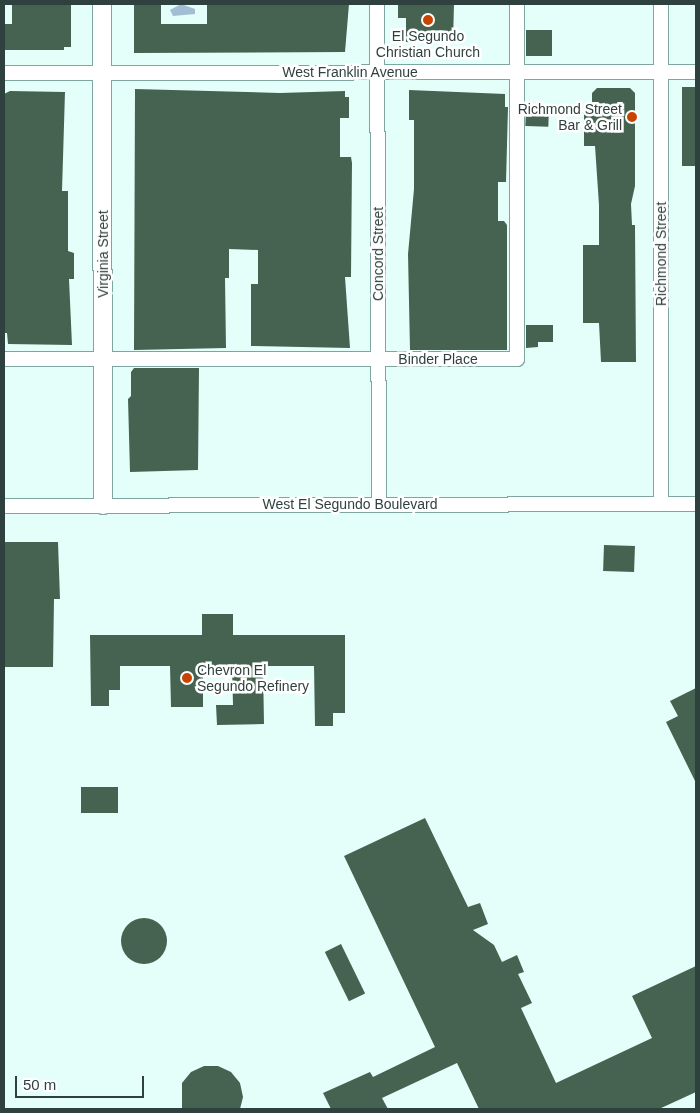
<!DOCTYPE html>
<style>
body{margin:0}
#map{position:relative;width:700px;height:1113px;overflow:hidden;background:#e4fefa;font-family:Helvetica,sans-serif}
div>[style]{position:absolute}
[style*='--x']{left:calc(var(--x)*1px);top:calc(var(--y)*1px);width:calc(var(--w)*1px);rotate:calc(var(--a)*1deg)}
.water>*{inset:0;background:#a2bed5}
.building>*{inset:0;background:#466351;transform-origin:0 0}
.round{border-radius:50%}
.roads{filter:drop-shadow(1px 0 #7da6a0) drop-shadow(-1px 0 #7da6a0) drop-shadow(0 1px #7da6a0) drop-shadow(0 -1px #7da6a0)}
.minor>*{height:14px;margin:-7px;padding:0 7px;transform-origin:7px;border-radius:7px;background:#fff}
.tertiary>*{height:18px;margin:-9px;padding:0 9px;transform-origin:9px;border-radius:9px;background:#fff}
.dots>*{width:14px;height:14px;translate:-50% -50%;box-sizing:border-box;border:2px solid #fff;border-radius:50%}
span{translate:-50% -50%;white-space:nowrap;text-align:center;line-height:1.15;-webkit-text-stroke:5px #fff;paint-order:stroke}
.poi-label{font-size:14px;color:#2f413e}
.right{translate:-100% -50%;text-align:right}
.left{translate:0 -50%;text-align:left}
.street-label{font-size:14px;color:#2f413e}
.frame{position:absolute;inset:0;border:5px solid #2f413e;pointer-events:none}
.scale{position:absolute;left:15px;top:1076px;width:129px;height:22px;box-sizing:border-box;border:2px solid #2f413e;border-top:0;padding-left:6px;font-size:15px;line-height:18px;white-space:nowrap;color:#2f413e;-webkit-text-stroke:4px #fff;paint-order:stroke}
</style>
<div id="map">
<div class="water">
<div style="clip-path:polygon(181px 4px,195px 9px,195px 14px,173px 16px,170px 10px)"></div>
</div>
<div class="building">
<div style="clip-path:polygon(12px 4px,71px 4px,71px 47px,64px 47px,64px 50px,4px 50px,4px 24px,12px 24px)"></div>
<div style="clip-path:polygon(134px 4px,161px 4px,161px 24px,207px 24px,207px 4px,349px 4px,345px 52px,134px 53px)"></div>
<div style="clip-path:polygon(398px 4px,454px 4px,453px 42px,406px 42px,406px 18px,398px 18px)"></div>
<div style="left:526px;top:30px;width:26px;height:26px"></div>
<div style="left:682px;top:87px;width:14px;height:79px"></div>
<div style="clip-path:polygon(597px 88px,630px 88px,635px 93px,635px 186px,631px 204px,632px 225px,635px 225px,636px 362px,601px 362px,599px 323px,583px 323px,583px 245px,599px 245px,599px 205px,595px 146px,584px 146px,584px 109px,592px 109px,592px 93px)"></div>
<div style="clip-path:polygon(135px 89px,280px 93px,345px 91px,345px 97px,349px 97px,349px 118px,340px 118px,340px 157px,351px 157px,352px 163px,351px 277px,345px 277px,350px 348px,251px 346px,251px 284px,258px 284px,258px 250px,229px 249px,229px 278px,225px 278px,226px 348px,134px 350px)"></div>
<div style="clip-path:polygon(409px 90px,505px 94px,505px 107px,508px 107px,506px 182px,498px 182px,498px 221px,504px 221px,507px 225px,507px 350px,410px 350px,408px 254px,414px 189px,414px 120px,409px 120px)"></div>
<div style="clip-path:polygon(10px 91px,65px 92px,62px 191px,68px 191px,68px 251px,74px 253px,74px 279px,69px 279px,72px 345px,8px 344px,7px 333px,4px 333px,4px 94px)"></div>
<div style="left:526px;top:107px;width:23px;height:19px;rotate:2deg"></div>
<div style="clip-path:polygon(526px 325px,553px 325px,553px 342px,538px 342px,538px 347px,526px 348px)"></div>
<div style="clip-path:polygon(134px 368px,199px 368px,198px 470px,130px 472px,128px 399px,131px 396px,131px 372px)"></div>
<div style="clip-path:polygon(4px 542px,58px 542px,60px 599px,54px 599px,53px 667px,4px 667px)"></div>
<div style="left:604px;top:545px;width:31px;height:26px;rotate:2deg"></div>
<div style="clip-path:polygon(202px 614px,233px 614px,233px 635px,345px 635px,345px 713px,333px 713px,333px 726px,315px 726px,314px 666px,263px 666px,264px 724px,217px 725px,216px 705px,233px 705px,232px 666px,203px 666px,203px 707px,171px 707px,170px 666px,120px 666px,120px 690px,109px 690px,109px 706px,91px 706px,90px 635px,202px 635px)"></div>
<div style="clip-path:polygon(696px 688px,696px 783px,666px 722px,678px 716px,670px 701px)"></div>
<div style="left:81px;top:787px;width:37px;height:26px"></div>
<div style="clip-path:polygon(425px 818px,468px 907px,480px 903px,488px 924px,473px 930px,494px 945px,502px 962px,517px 955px,524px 972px,518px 974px,532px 1003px,521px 1008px,556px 1083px,652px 1038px,632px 996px,696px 966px,696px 1092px,659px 1109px,479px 1109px,457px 1063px,382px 1098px,388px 1109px,331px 1109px,323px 1093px,370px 1072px,373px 1077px,435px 1047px,344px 856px)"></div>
<div class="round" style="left:121px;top:918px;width:46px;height:46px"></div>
<div style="left:341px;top:944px;width:55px;height:18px;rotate:64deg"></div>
<div style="clip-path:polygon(204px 1066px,218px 1066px,231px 1072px,240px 1083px,243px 1097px,240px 1109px,182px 1109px,182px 1083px,191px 1072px)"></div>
</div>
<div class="roads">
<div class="minor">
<div style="--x:377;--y:4;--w:500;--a:89.77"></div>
<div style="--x:4;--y:73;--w:692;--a:-0.08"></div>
<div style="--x:4;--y:359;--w:513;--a:0"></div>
<div style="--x:517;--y:359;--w:355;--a:-90"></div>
<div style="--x:661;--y:504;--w:500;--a:-90"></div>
<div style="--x:4;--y:506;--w:692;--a:-0.17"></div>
</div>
<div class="tertiary">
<div style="--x:102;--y:4;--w:501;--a:89.89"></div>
</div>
</div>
<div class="dots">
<div style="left:428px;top:20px;background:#c94300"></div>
<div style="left:632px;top:117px;background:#c94300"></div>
<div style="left:187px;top:678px;background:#c94300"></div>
</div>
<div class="poi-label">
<span style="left:428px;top:44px">El Segundo<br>Christian Church</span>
<span class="right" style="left:622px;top:117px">Richmond Street<br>Bar &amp; Grill</span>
<span class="left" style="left:197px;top:678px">Chevron El<br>Segundo Refinery</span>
</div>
<div class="street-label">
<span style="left:350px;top:72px">West Franklin Avenue</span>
<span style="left:103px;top:254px;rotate:-90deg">Virginia Street</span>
<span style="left:378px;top:254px;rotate:-90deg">Concord Street</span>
<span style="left:661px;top:254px;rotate:-90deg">Richmond Street</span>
<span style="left:438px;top:359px">Binder Place</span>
<span style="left:350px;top:504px">West El Segundo Boulevard</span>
</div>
<div class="frame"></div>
<div class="scale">50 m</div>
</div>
